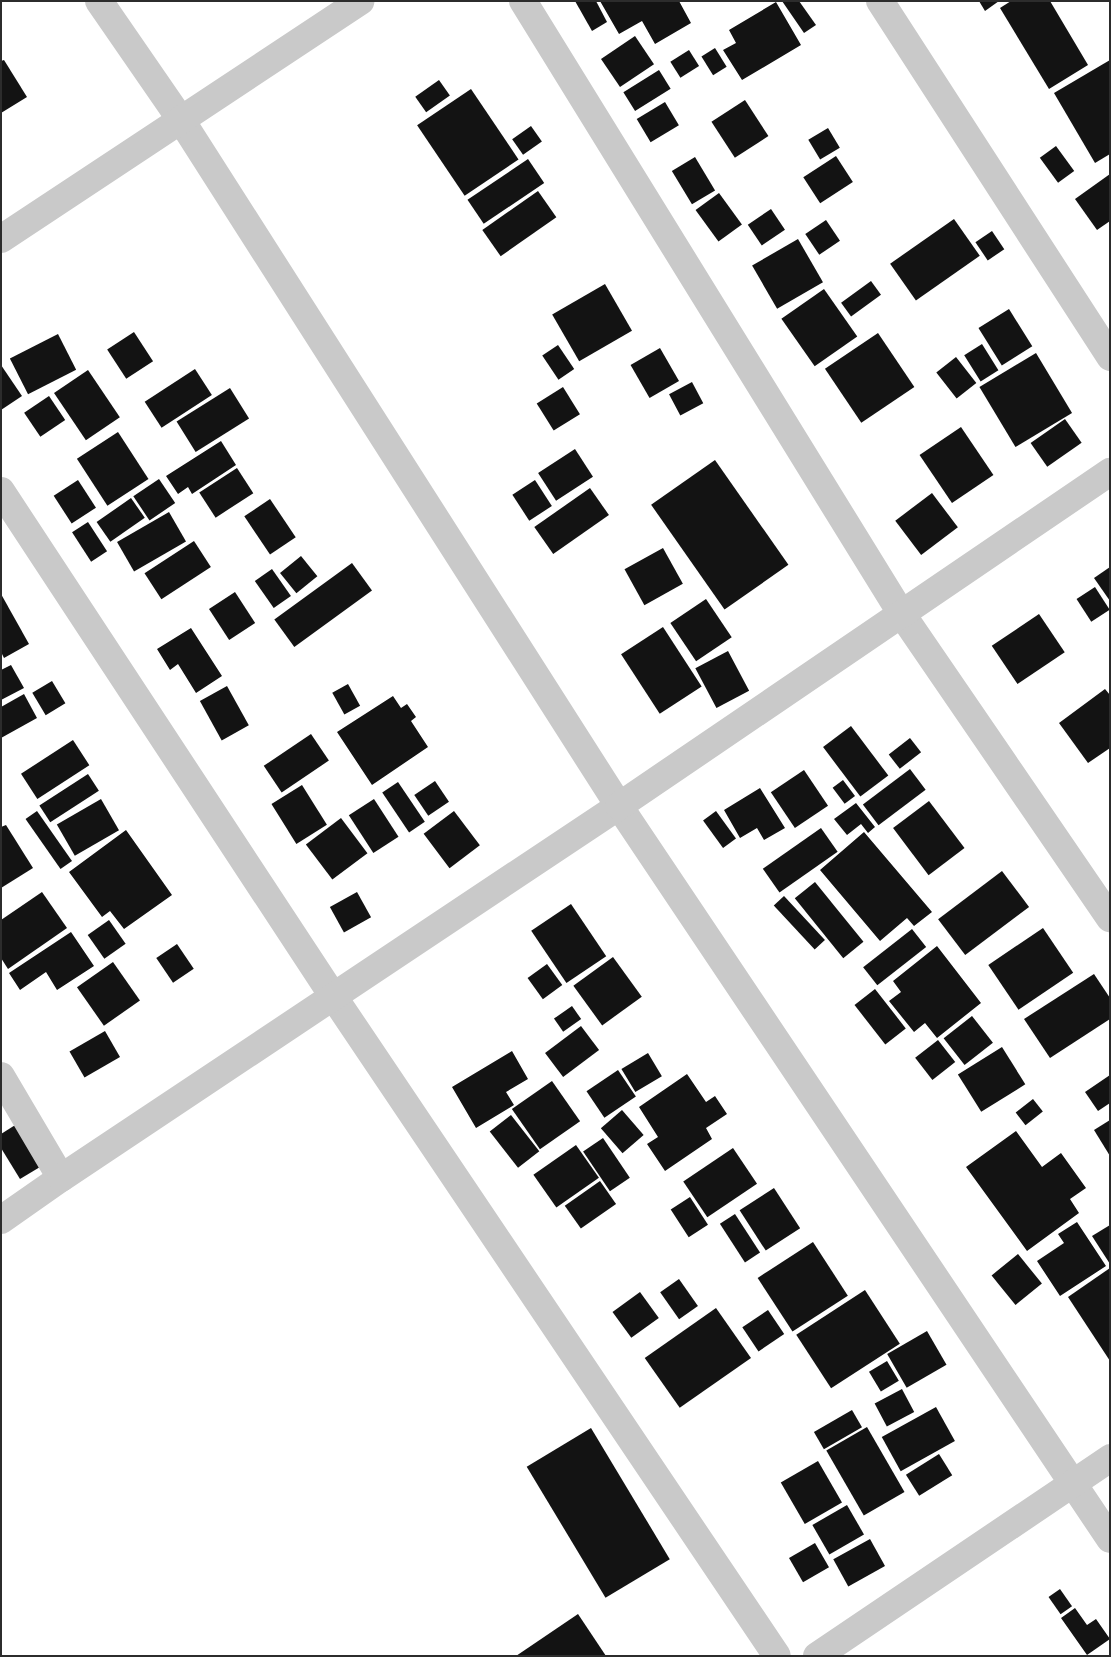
<!DOCTYPE html>
<style>
body{margin:0}
#map{position:relative;width:1111px;height:1657px;overflow:hidden;background:#fff;font-family:"Varela Round",sans-serif}
div>[style]{position:absolute}
[style*='--x']{left:calc(var(--x)*1px);top:calc(var(--y)*1px);width:calc(var(--w)*1px);rotate:calc(var(--a)*1deg)}
.building>*{inset:0;background:#131313;transform-origin:0 0}
.street>*{height:28px;margin:-14px;padding:0 14px;transform-origin:14px;border-radius:14px;background:#c9c9c9}
span{translate:-50% -50%;white-space:nowrap;text-align:center;line-height:1.15;-webkit-text-stroke:5px #fff;paint-order:stroke}
.frame{position:absolute;inset:0;border:2px solid #2c2c2c;pointer-events:none}
</style>
<div id="map">
<div class="building">
<div style="clip-path:polygon(575px 1px,596px 1px,607px 22px,592px 31px)"></div>
<div style="clip-path:polygon(600px 1px,679px 1px,691px 23px,655px 44px,642px 21px,619px 34px)"></div>
<div style="clip-path:polygon(782px 1px,799px 1px,816px 25px,804px 33px)"></div>
<div style="clip-path:polygon(979px 1px,999px 1px,985px 11px)"></div>
<div style="clip-path:polygon(1011px 1px,1050px 1px,1088px 65px,1049px 89px,1000px 8px)"></div>
<div style="clip-path:polygon(776px 2px,801px 45px,742px 80px,723px 50px,736px 43px,729px 30px)"></div>
<div style="left:635px;top:36px;width:34px;height:41px;rotate:56deg"></div>
<div style="left:715px;top:48px;width:22px;height:16px;rotate:58deg"></div>
<div style="left:689px;top:50px;width:19px;height:22px;rotate:58deg"></div>
<div style="clip-path:polygon(4px 60px,27px 97px,1px 113px,1px 61px)"></div>
<div style="clip-path:polygon(1110px 60px,1110px 154px,1095px 163px,1054px 93px)"></div>
<div style="left:659px;top:70px;width:22px;height:42px;rotate:58deg"></div>
<div style="left:439px;top:80px;width:19px;height:29px;rotate:55deg"></div>
<div style="left:471px;top:89px;width:85px;height:65px;rotate:56deg"></div>
<div style="left:745px;top:100px;width:43px;height:40px;rotate:57deg"></div>
<div style="left:665px;top:102px;width:27px;height:33px;rotate:59deg"></div>
<div style="left:531px;top:126px;width:19px;height:23px;rotate:55deg"></div>
<div style="left:828px;top:128px;width:23px;height:23px;rotate:59deg"></div>
<div style="left:1056px;top:146px;width:31px;height:20px;rotate:54deg"></div>
<div style="left:836px;top:156px;width:31px;height:39px;rotate:57deg"></div>
<div style="left:695px;top:157px;width:39px;height:27px;rotate:59deg"></div>
<div style="left:528px;top:159px;width:29px;height:73px;rotate:56deg"></div>
<div style="clip-path:polygon(1110px 174px,1110px 221px,1097px 230px,1075px 199px)"></div>
<div style="left:538px;top:191px;width:32px;height:68px;rotate:55deg"></div>
<div style="left:719px;top:193px;width:39px;height:29px;rotate:54deg"></div>
<div style="left:771px;top:209px;width:25px;height:28px;rotate:56deg"></div>
<div style="left:954px;top:219px;width:45px;height:78px;rotate:55deg"></div>
<div style="left:826px;top:220px;width:25px;height:25px;rotate:56deg"></div>
<div style="left:992px;top:231px;width:22px;height:20px;rotate:56deg"></div>
<div style="left:798px;top:239px;width:50px;height:53px;rotate:60deg"></div>
<div style="left:871px;top:281px;width:17px;height:37px;rotate:54deg"></div>
<div style="left:605px;top:284px;width:54px;height:61px;rotate:60deg"></div>
<div style="left:824px;top:289px;width:58px;height:52px;rotate:55deg"></div>
<div style="left:1009px;top:309px;width:44px;height:36px;rotate:58deg"></div>
<div style="left:134px;top:332px;width:35px;height:32px;rotate:57deg"></div>
<div style="left:878px;top:333px;width:65px;height:64px;rotate:56deg"></div>
<div style="left:58px;top:334px;width:40px;height:54px;rotate:63deg"></div>
<div style="left:982px;top:344px;width:31px;height:21px;rotate:58deg"></div>
<div style="left:558px;top:345px;width:29px;height:19px;rotate:56deg"></div>
<div style="left:660px;top:348px;width:38px;height:34px;rotate:60deg"></div>
<div style="left:1036px;top:353px;width:70px;height:66px;rotate:59deg"></div>
<div style="left:956px;top:357px;width:33px;height:25px;rotate:52deg"></div>
<div style="clip-path:polygon(1px 365px,22px 396px,1px 410px)"></div>
<div style="left:195px;top:369px;width:31px;height:60px;rotate:57deg"></div>
<div style="left:88px;top:370px;width:57px;height:41px;rotate:56deg"></div>
<div style="left:692px;top:382px;width:24px;height:26px;rotate:62deg"></div>
<div style="left:563px;top:387px;width:32px;height:31px;rotate:58deg"></div>
<div style="left:230px;top:388px;width:36px;height:63px;rotate:58deg"></div>
<div style="left:49px;top:396px;width:29px;height:30px;rotate:56deg"></div>
<div style="left:1065px;top:419px;width:29px;height:42px;rotate:55deg"></div>
<div style="left:961px;top:427px;width:58px;height:50px;rotate:56deg"></div>
<div style="left:118px;top:432px;width:56px;height:49px;rotate:57deg"></div>
<div style="clip-path:polygon(221px 441px,236px 465px,192px 494px,188px 487px,178px 494px,166px 476px)"></div>
<div style="left:575px;top:449px;width:33px;height:44px;rotate:57deg"></div>
<div style="left:715px;top:460px;width:128px;height:78px;rotate:55deg"></div>
<div style="left:237px;top:468px;width:30px;height:45px;rotate:57deg"></div>
<div style="left:159px;top:479px;width:29px;height:31px;rotate:56deg"></div>
<div style="left:78px;top:480px;width:33px;height:29px;rotate:57deg"></div>
<div style="left:535px;top:480px;width:31px;height:27px;rotate:57deg"></div>
<div style="left:590px;top:488px;width:33px;height:68px;rotate:55deg"></div>
<div style="left:932px;top:493px;width:43px;height:46px;rotate:53deg"></div>
<div style="left:131px;top:498px;width:24px;height:42px;rotate:55deg"></div>
<div style="left:270px;top:499px;width:46px;height:31px;rotate:56deg"></div>
<div style="left:169px;top:512px;width:34px;height:60px;rotate:60deg"></div>
<div style="left:88px;top:522px;width:35px;height:19px;rotate:57deg"></div>
<div style="left:194px;top:541px;width:31px;height:59px;rotate:57deg"></div>
<div style="left:663px;top:548px;width:41px;height:44px;rotate:61deg"></div>
<div style="left:301px;top:556px;width:26px;height:27px;rotate:51deg"></div>
<div style="left:352px;top:563px;width:34px;height:96px;rotate:54deg"></div>
<div style="clip-path:polygon(1110px 567px,1110px 601px,1094px 578px)"></div>
<div style="left:272px;top:569px;width:33px;height:21px;rotate:55deg"></div>
<div style="left:1095px;top:587px;width:27px;height:22px;rotate:57deg"></div>
<div style="left:235px;top:592px;width:37px;height:31px;rotate:57deg"></div>
<div style="clip-path:polygon(1px 594px,29px 644px,4px 658px,1px 652px)"></div>
<div style="left:706px;top:599px;width:46px;height:43px;rotate:56deg"></div>
<div style="left:1039px;top:614px;width:46px;height:57px;rotate:56deg"></div>
<div style="left:663px;top:627px;width:71px;height:50px;rotate:57deg"></div>
<div style="clip-path:polygon(191px 628px,222px 676px,196px 693px,178px 664px,170px 670px,157px 649px)"></div>
<div style="left:728px;top:651px;width:45px;height:37px;rotate:62deg"></div>
<div style="clip-path:polygon(11px 665px,24px 688px,1px 700px,1px 670px)"></div>
<div style="left:52px;top:681px;width:26px;height:23px;rotate:59deg"></div>
<div style="left:348px;top:684px;width:25px;height:18px;rotate:61deg"></div>
<div style="left:227px;top:686px;width:45px;height:31px;rotate:61deg"></div>
<div style="clip-path:polygon(1105px 689px,1110px 695px,1110px 748px,1088px 763px,1059px 723px)"></div>
<div style="clip-path:polygon(24px 694px,37px 718px,1px 738px,1px 707px)"></div>
<div style="clip-path:polygon(393px 696px,401px 708px,407px 704px,416px 717px,411px 721px,428px 747px,372px 785px,337px 732px)"></div>
<div style="left:851px;top:726px;width:62px;height:35px;rotate:53deg"></div>
<div style="left:311px;top:734px;width:32px;height:57px;rotate:56deg"></div>
<div style="left:910px;top:738px;width:18px;height:27px;rotate:52deg"></div>
<div style="left:73px;top:740px;width:30px;height:62px;rotate:57deg"></div>
<div style="left:910px;top:769px;width:26px;height:59px;rotate:53deg"></div>
<div style="left:804px;top:770px;width:43px;height:40px;rotate:56deg"></div>
<div style="left:88px;top:774px;width:20px;height:58px;rotate:57deg"></div>
<div style="left:843px;top:780px;width:20px;height:13px;rotate:53deg"></div>
<div style="left:435px;top:781px;width:25px;height:25px;rotate:56deg"></div>
<div style="left:398px;top:782px;width:48px;height:19px;rotate:56deg"></div>
<div style="left:302px;top:785px;width:47px;height:36px;rotate:58deg"></div>
<div style="clip-path:polygon(760px 788px,785px 828px,764px 840px,757px 828px,740px 838px,724px 810px)"></div>
<div style="left:101px;top:799px;width:36px;height:51px;rotate:60deg"></div>
<div style="left:374px;top:799px;width:45px;height:30px;rotate:57deg"></div>
<div style="left:929px;top:801px;width:59px;height:45px;rotate:53deg"></div>
<div style="clip-path:polygon(856px 803px,875px 827px,868px 833px,861px 824px,847px 835px,834px 819px)"></div>
<div style="left:37px;top:811px;width:61px;height:14px;rotate:55deg"></div>
<div style="left:454px;top:811px;width:43px;height:38px;rotate:53deg"></div>
<div style="left:716px;top:811px;width:34px;height:16px;rotate:54deg"></div>
<div style="left:341px;top:818px;width:44px;height:44px;rotate:53deg"></div>
<div style="clip-path:polygon(6px 825px,33px 868px,1px 888px,1px 827px)"></div>
<div style="left:821px;top:828px;width:29px;height:71px;rotate:55deg"></div>
<div style="clip-path:polygon(126px 830px,172px 895px,124px 929px,110px 911px,102px 917px,69px 872px)"></div>
<div style="clip-path:polygon(864px 832px,932px 912px,914px 926px,907px 918px,880px 941px,820px 870px)"></div>
<div style="left:1002px;top:871px;width:45px;height:80px;rotate:53deg"></div>
<div style="left:815px;top:882px;width:77px;height:26px;rotate:51deg"></div>
<div style="clip-path:polygon(42px 892px,67px 928px,8px 969px,1px 958px,1px 920px)"></div>
<div style="left:357px;top:892px;width:29px;height:31px;rotate:61deg"></div>
<div style="left:784px;top:896px;width:60px;height:14px;rotate:47deg"></div>
<div style="left:571px;top:904px;width:63px;height:48px;rotate:56deg"></div>
<div style="left:109px;top:920px;width:29px;height:26px;rotate:55deg"></div>
<div style="left:1043px;top:928px;width:54px;height:66px;rotate:56deg"></div>
<div style="left:912px;top:929px;width:23px;height:62px;rotate:52deg"></div>
<div style="clip-path:polygon(71px 932px,94px 966px,57px 990px,46px 972px,20px 990px,9px 973px)"></div>
<div style="left:177px;top:944px;width:30px;height:25px;rotate:56deg"></div>
<div style="clip-path:polygon(937px 946px,981px 1003px,937px 1038px,925px 1023px,914px 1032px,889px 1001px,901px 992px,893px 981px)"></div>
<div style="left:613px;top:957px;width:49px;height:49px;rotate:54deg"></div>
<div style="left:113px;top:962px;width:47px;height:44px;rotate:55deg"></div>
<div style="left:547px;top:964px;width:26px;height:24px;rotate:54deg"></div>
<div style="clip-path:polygon(1094px 974px,1110px 998px,1110px 1019px,1050px 1058px,1024px 1019px)"></div>
<div style="left:875px;top:989px;width:50px;height:26px;rotate:52deg"></div>
<div style="left:572px;top:1006px;width:16px;height:22px;rotate:55deg"></div>
<div style="left:972px;top:1016px;width:34px;height:36px;rotate:52deg"></div>
<div style="left:581px;top:1026px;width:30px;height:45px;rotate:53deg"></div>
<div style="left:105px;top:1031px;width:30px;height:41px;rotate:60deg"></div>
<div style="left:938px;top:1040px;width:28px;height:29px;rotate:52deg"></div>
<div style="left:1002px;top:1047px;width:44px;height:52px;rotate:58deg"></div>
<div style="clip-path:polygon(512px 1051px,528px 1079px,506px 1092px,514px 1105px,476px 1128px,452px 1087px)"></div>
<div style="left:648px;top:1053px;width:27px;height:31px;rotate:59deg"></div>
<div style="left:618px;top:1070px;width:32px;height:38px;rotate:56deg"></div>
<div style="clip-path:polygon(687px 1074px,706px 1102px,715px 1096px,727px 1114px,706px 1128px,712px 1139px,665px 1171px,647px 1144px,658px 1137px,639px 1107px)"></div>
<div style="clip-path:polygon(1110px 1075px,1110px 1103px,1098px 1111px,1085px 1092px)"></div>
<div style="left:552px;top:1081px;width:49px;height:49px;rotate:55deg"></div>
<div style="left:1033px;top:1099px;width:16px;height:22px;rotate:52deg"></div>
<div style="left:622px;top:1110px;width:33px;height:28px;rotate:49deg"></div>
<div style="left:511px;top:1115px;width:46px;height:27px;rotate:52deg"></div>
<div style="clip-path:polygon(1110px 1120px,1110px 1156px,1094px 1130px)"></div>
<div style="clip-path:polygon(20px 1122px,45px 1164px,20px 1179px,1px 1148px,1px 1134px)"></div>
<div style="clip-path:polygon(1016px 1131px,1042px 1167px,1061px 1153px,1086px 1188px,1070px 1199px,1079px 1213px,1027px 1251px,966px 1167px)"></div>
<div style="left:603px;top:1138px;width:48px;height:24px;rotate:56deg"></div>
<div style="left:576px;top:1145px;width:40px;height:52px;rotate:55deg"></div>
<div style="left:733px;top:1148px;width:43px;height:60px;rotate:56deg"></div>
<div style="left:600px;top:1181px;width:28px;height:43px;rotate:55deg"></div>
<div style="left:774px;top:1188px;width:48px;height:41px;rotate:57deg"></div>
<div style="left:690px;top:1197px;width:33px;height:23px;rotate:57deg"></div>
<div style="left:735px;top:1214px;width:46px;height:18px;rotate:57deg"></div>
<div style="clip-path:polygon(1077px 1222px,1106px 1266px,1060px 1296px,1037px 1261px,1064px 1243px,1058px 1234px)"></div>
<div style="clip-path:polygon(1110px 1225px,1110px 1264px,1092px 1236px)"></div>
<div style="left:813px;top:1242px;width:64px;height:66px;rotate:57deg"></div>
<div style="left:1018px;top:1254px;width:38px;height:34px;rotate:51deg"></div>
<div style="clip-path:polygon(1110px 1268px,1110px 1361px,1068px 1297px)"></div>
<div style="left:679px;top:1279px;width:33px;height:23px;rotate:55deg"></div>
<div style="left:865px;top:1290px;width:64px;height:82px;rotate:57deg"></div>
<div style="left:640px;top:1292px;width:32px;height:34px;rotate:54deg"></div>
<div style="left:716px;top:1308px;width:61px;height:87px;rotate:55deg"></div>
<div style="left:768px;top:1310px;width:29px;height:31px;rotate:56deg"></div>
<div style="left:927px;top:1331px;width:39px;height:46px;rotate:60deg"></div>
<div style="left:887px;top:1361px;width:23px;height:21px;rotate:59deg"></div>
<div style="left:902px;top:1389px;width:26px;height:31px;rotate:62deg"></div>
<div style="left:936px;top:1407px;width:39px;height:62px;rotate:61deg"></div>
<div style="left:852px;top:1410px;width:20px;height:44px;rotate:60deg"></div>
<div style="left:867px;top:1427px;width:75px;height:47px;rotate:60deg"></div>
<div style="left:591px;top:1428px;width:153px;height:75px;rotate:59deg"></div>
<div style="left:939px;top:1454px;width:25px;height:39px;rotate:58deg"></div>
<div style="left:818px;top:1461px;width:48px;height:43px;rotate:60deg"></div>
<div style="left:847px;top:1505px;width:34px;height:40px;rotate:60deg"></div>
<div style="left:870px;top:1539px;width:31px;height:42px;rotate:61deg"></div>
<div style="left:815px;top:1543px;width:28px;height:30px;rotate:60deg"></div>
<div style="left:1060px;top:1589px;width:21px;height:14px;rotate:55deg"></div>
<div style="clip-path:polygon(1075px 1608px,1087px 1625px,1096px 1619px,1110px 1639px,1087px 1655px,1061px 1618px)"></div>
<div style="clip-path:polygon(578px 1614px,606px 1656px,516px 1656px)"></div>
</div>
<div class="street">
<div style="--x:99;--y:1;--w:145;--a:55.4"></div>
<div style="--x:181;--y:120;--w:814;--a:57.44"></div>
<div style="--x:619;--y:806;--w:882;--a:56.18"></div>
<div style="--x:523;--y:1;--w:719;--a:58.3"></div>
<div style="--x:901;--y:613;--w:370;--a:55.6"></div>
<div style="--x:880;--y:1;--w:424;--a:57.1"></div>
<div style="--x:1;--y:239;--w:431;--a:-33.5"></div>
<div style="--x:1;--y:491;--w:604;--a:56.68"></div>
<div style="--x:333;--y:996;--w:795;--a:56.07"></div>
<div style="--x:1;--y:1076;--w:118;--a:59.5"></div>
<div style="--x:1;--y:1220;--w:73;--a:-35"></div>
<div style="--x:61;--y:1178;--w:671;--a:-33.69"></div>
<div style="--x:619;--y:806;--w:594;--a:-34.23"></div>
<div style="--x:817;--y:1656;--w:354;--a:-34"></div>
</div>
<div class="frame"></div>
</div>
